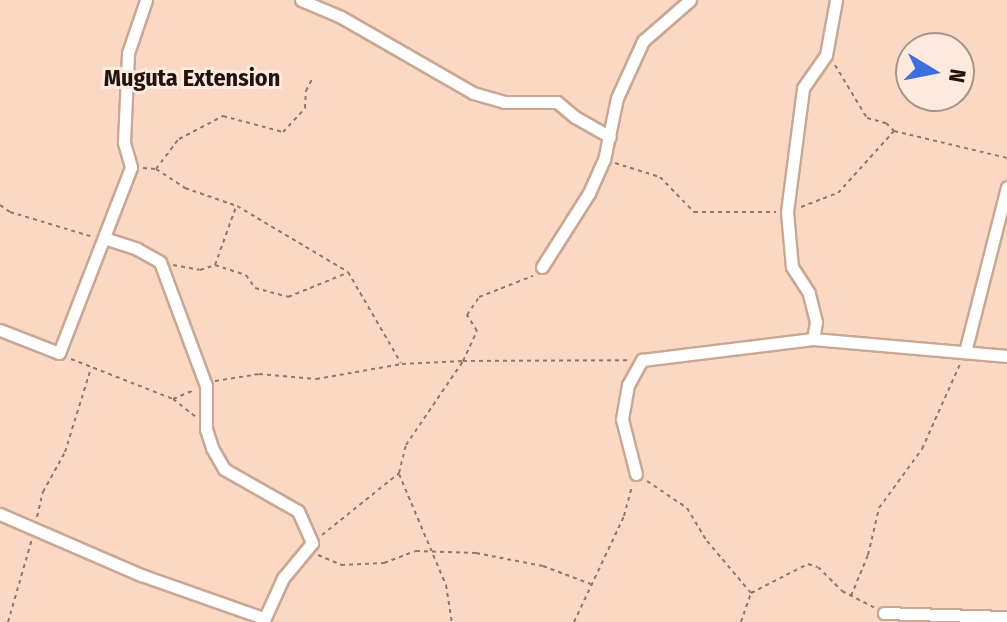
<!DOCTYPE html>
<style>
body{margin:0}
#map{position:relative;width:1007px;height:622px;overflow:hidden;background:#fbd8c4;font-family:"Fira Sans Condensed",sans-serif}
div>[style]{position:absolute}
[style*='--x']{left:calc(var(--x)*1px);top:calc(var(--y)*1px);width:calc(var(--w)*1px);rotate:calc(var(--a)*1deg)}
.path>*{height:2px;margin-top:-1px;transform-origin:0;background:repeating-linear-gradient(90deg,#8f776a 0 4px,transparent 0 8px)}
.roads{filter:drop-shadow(2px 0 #c8a793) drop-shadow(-2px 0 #c8a793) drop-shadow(0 2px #c8a793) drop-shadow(0 -2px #c8a793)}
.street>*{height:11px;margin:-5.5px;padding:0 5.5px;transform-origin:5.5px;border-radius:5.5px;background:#fff}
span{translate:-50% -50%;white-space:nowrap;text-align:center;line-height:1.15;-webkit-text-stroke:6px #fee9dd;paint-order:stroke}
.neighbourhood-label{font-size:24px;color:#20140d;font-weight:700}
.north{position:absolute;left:895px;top:32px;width:80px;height:80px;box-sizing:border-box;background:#fee9dd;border:2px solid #a5948a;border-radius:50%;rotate:100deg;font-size:22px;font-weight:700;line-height:32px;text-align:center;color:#20140d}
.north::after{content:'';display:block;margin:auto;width:28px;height:36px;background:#3e6edf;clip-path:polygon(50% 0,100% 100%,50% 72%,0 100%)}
</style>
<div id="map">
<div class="path">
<div style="--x:835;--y:65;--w:62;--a:58.9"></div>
<div style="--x:867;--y:118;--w:20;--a:15"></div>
<div style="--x:886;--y:123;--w:11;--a:45"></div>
<div style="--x:894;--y:131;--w:116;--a:13.4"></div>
<div style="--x:615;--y:163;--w:47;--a:17.3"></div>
<div style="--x:660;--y:177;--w:49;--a:45.8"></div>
<div style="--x:694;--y:212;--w:82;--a:0"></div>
<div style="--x:143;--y:168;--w:13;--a:4"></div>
<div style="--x:156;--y:169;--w:35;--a:33"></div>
<div style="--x:185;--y:188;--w:55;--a:19.1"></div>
<div style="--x:237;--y:206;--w:129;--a:30.7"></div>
<div style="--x:348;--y:272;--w:105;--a:59.8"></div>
<div style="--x:156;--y:169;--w:38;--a:-53"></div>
<div style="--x:179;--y:139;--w:50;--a:-27.6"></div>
<div style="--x:223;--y:116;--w:62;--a:14.9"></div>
<div style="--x:283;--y:132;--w:33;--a:-47"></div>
<div style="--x:305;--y:108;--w:17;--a:-87"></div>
<div style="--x:306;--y:91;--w:16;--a:-63"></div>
<div style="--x:0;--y:205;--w:12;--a:35"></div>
<div style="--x:10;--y:212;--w:84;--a:16.7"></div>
<div style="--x:801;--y:207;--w:40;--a:-21"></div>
<div style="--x:838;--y:193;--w:84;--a:-47.9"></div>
<div style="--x:173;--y:265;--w:27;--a:10"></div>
<div style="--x:200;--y:270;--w:16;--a:-18"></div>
<div style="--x:215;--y:265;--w:33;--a:18"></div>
<div style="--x:246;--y:275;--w:16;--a:55"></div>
<div style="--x:255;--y:288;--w:34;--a:15"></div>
<div style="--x:288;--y:297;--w:64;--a:-22.1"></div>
<div style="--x:215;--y:265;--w:62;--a:-70.1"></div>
<div style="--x:71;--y:359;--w:110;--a:21.4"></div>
<div style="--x:173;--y:399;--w:28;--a:38"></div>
<div style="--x:215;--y:381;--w:45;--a:-9"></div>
<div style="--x:259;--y:374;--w:57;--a:5"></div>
<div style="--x:316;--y:379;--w:87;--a:-9.9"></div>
<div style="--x:402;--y:364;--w:61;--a:-2.8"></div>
<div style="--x:463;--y:361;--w:167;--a:-0.3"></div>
<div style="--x:173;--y:399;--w:23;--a:-23"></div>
<div style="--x:399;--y:474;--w:121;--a:67.1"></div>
<div style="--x:446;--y:585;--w:37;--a:81"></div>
<div style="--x:647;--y:481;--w:48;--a:34"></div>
<div style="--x:687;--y:508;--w:39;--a:59"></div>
<div style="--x:707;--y:541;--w:68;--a:49.8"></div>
<div style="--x:37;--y:517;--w:26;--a:-77"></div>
<div style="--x:43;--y:492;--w:46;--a:-61.2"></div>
<div style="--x:65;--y:452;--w:88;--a:-72.8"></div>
<div style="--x:322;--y:535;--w:99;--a:-38.8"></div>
<div style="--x:399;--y:473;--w:29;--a:-76"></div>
<div style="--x:406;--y:445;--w:102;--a:-55.8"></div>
<div style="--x:463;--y:361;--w:33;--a:-65"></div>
<div style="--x:477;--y:331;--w:19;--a:-122"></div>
<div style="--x:467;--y:315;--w:22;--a:-56"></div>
<div style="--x:479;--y:297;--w:58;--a:-21.3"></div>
<div style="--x:318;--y:555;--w:25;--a:23"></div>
<div style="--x:341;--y:565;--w:43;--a:-2.7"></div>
<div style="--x:384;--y:563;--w:34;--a:-21"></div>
<div style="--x:416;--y:551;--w:60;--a:1.9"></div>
<div style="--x:476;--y:553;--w:68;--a:11"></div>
<div style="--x:543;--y:566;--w:51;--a:20.6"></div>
<div style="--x:851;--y:596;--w:44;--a:-67.5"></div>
<div style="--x:868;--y:555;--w:48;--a:-76.8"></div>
<div style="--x:879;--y:508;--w:73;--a:-53.9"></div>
<div style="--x:922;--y:449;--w:93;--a:-65.9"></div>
<div style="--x:8;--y:622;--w:86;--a:-73.9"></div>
<div style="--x:574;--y:622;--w:117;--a:-64.7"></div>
<div style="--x:624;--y:516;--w:31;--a:-75"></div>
<div style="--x:741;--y:622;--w:31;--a:-71"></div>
<div style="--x:751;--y:593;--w:64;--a:-27"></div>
<div style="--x:808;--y:564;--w:10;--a:17"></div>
<div style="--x:818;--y:567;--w:34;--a:45"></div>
<div style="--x:842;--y:591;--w:36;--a:27"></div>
</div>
<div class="roads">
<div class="street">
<div style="--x:301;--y:0;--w:43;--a:23"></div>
<div style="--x:341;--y:17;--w:152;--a:29.9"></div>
<div style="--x:473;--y:93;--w:32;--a:16"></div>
<div style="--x:504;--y:102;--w:53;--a:0"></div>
<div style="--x:557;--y:102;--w:23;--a:40"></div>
<div style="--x:575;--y:117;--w:40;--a:29.7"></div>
<div style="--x:104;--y:238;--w:35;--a:18"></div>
<div style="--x:137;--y:249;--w:26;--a:29"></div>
<div style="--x:160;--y:262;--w:132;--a:69.6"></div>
<div style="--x:206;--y:386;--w:43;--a:90"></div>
<div style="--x:206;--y:429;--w:20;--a:72"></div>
<div style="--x:212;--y:448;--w:24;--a:60"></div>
<div style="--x:224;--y:469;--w:85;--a:29.6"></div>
<div style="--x:298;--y:511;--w:35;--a:66"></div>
<div style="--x:312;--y:543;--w:45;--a:129.6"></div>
<div style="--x:283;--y:578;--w:48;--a:114.4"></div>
<div style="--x:542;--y:267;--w:88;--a:-57.6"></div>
<div style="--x:589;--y:193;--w:36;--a:-66"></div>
<div style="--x:604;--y:160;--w:63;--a:-78.2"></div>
<div style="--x:617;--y:98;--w:63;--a:-65.5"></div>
<div style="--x:643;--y:41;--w:62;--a:-41.1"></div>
<div style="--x:0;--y:330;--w:63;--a:21.3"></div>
<div style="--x:59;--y:353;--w:199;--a:-68.8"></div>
<div style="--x:131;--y:167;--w:26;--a:-106"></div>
<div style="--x:124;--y:142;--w:89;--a:-87.4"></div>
<div style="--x:128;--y:53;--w:56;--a:-71.2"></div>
<div style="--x:813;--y:339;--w:17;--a:-80"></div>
<div style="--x:816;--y:322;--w:30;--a:-104"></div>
<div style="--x:809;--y:293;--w:31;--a:-123"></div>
<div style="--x:792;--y:267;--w:55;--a:-95.2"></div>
<div style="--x:787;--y:212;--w:125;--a:-82.6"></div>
<div style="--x:803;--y:88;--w:40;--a:-55.1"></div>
<div style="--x:826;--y:55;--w:56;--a:-79.7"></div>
<div style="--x:965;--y:352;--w:170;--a:-75.7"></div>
<div style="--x:636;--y:474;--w:57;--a:-104.3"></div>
<div style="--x:622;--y:419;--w:35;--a:-80"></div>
<div style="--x:628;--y:385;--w:29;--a:-61"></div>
<div style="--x:642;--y:360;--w:172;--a:-7"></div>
<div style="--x:813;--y:339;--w:195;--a:5"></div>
<div style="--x:0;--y:514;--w:154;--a:23.4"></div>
<div style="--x:141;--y:575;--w:129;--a:19.4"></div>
<div style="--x:884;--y:613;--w:123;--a:1.9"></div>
</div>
</div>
<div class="neighbourhood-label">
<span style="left:192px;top:79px">Muguta Extension</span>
</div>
<div class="north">N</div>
</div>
